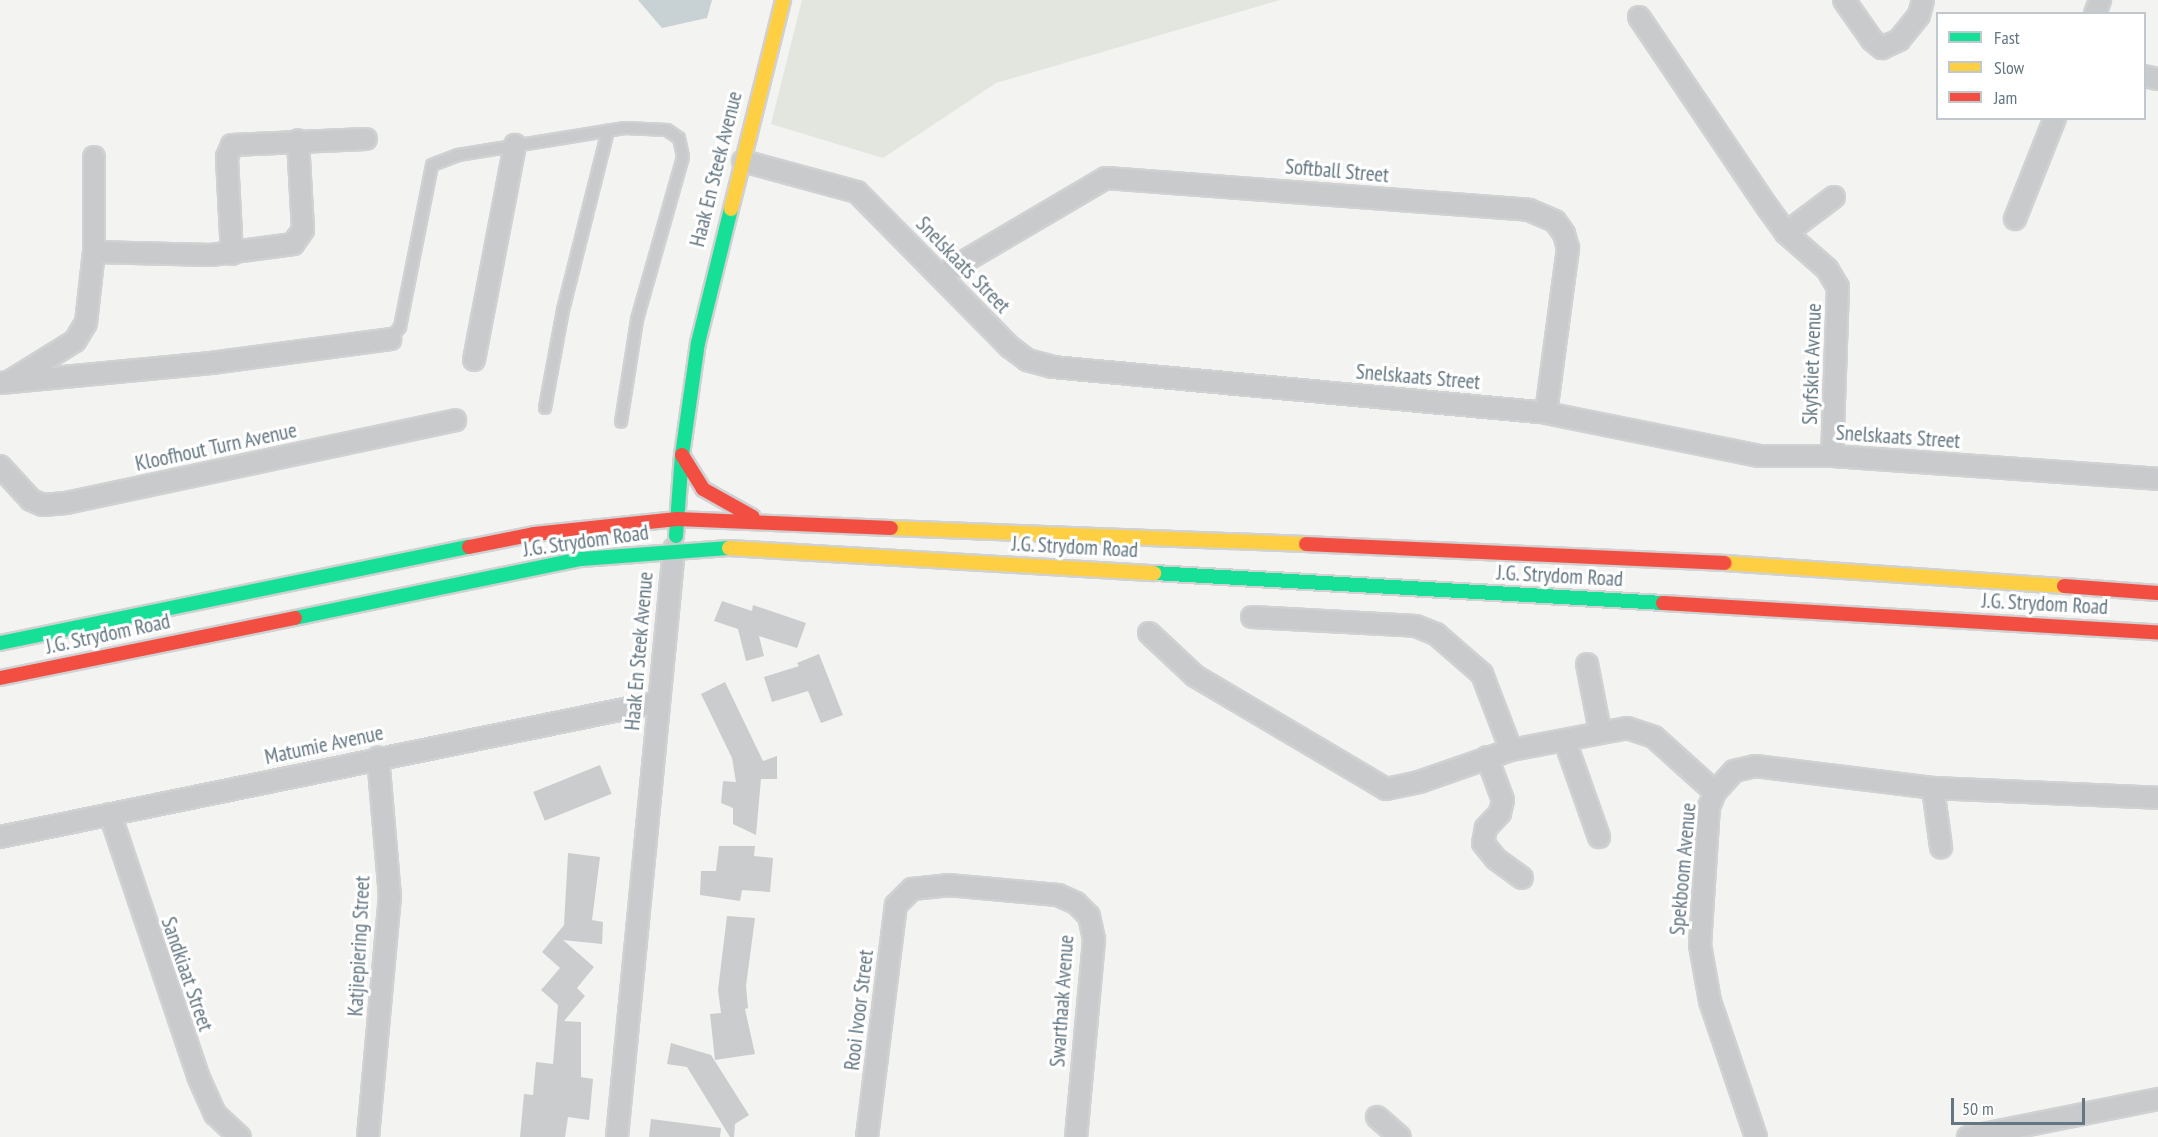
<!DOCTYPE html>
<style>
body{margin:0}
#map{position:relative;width:2158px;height:1137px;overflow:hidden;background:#f3f3f1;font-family:"PT Sans Narrow",sans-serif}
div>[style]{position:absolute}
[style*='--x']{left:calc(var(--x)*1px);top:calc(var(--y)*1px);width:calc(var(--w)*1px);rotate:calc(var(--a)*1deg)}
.green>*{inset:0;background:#e2e6df}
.water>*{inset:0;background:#c8d2d4}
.building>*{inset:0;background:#cbcccd;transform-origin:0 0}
.roads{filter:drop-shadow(2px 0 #d0d1d2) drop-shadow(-2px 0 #d0d1d2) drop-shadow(0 2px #d0d1d2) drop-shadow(0 -2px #d0d1d2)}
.lane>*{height:10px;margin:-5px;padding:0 5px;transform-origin:5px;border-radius:5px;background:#c8cacb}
.street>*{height:20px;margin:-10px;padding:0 10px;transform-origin:10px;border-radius:10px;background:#c8cacb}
.fast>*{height:14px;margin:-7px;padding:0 7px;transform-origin:7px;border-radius:7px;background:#16e098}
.slow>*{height:14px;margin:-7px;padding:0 7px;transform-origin:7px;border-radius:7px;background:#ffcf43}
.jam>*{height:14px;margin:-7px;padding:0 7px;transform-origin:7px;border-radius:7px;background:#f24e42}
span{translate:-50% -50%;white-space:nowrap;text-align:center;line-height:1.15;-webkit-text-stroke:6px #fff;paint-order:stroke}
.street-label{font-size:21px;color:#637681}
.legend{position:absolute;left:1936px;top:12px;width:210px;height:108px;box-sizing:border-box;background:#fff;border:2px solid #c1c8cd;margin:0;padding:8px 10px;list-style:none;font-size:18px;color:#637681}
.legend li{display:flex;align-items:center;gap:12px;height:30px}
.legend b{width:30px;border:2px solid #c1c8cd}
.scale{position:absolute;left:1951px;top:1098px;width:134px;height:27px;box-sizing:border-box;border:3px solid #637681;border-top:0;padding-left:8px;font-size:18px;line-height:21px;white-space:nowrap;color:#637681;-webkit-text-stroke:4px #fff;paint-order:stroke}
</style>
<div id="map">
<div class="green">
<div style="clip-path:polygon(802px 0,1280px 0,996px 83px,883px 158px,771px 124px)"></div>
</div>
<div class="water">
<div style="clip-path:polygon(638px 0,712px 0,707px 18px,662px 28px)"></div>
</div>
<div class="building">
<div style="clip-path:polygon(722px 601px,752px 611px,753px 605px,806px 623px,797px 648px,759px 636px,764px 656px,746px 661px,738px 629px,714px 621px)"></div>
<div style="clip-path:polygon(819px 654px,843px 715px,821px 723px,808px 691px,772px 702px,764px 677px,799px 666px,797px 663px)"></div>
<div style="clip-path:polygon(725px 682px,763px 761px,777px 756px,777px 779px,761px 779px,756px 835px,733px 824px,733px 808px,721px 803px,723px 781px,736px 782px,732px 758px,701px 694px)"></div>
<div style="left:600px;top:765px;width:31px;height:72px;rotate:68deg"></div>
<div style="clip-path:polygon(719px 846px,755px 846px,754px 856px,773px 858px,770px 892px,742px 890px,740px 901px,700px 895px,701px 871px,716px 871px)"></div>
<div style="clip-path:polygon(568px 853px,600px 857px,592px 920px,603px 922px,602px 944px,563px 940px,594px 967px,577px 988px,585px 996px,564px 1021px,581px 1022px,581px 1077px,593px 1079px,590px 1111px,589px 1120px,568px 1117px,565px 1137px,520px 1137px,524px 1094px,533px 1095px,536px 1062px,553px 1064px,558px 1005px,541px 990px,560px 968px,542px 952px,564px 925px)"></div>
<div style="clip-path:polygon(727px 916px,755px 918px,746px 986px,748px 1008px,745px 1009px,755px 1054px,715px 1060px,710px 1014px,721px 1013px,718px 990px)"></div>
<div style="clip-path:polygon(671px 1043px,711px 1055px,749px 1115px,735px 1124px,734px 1137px,730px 1137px,687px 1067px,667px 1064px)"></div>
<div style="clip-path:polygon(651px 1119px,721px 1128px,720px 1137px,649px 1137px)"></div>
</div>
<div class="roads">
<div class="lane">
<div style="--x:390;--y:339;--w:16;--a:-50"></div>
<div style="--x:400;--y:327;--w:165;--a:-78.8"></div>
<div style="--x:432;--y:165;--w:28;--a:-21"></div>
<div style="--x:458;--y:155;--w:169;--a:-9.2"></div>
<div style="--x:625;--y:128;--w:42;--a:2.7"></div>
<div style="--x:667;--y:130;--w:14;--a:34"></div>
<div style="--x:679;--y:138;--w:19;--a:78"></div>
<div style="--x:683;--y:157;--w:169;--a:105.8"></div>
<div style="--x:637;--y:320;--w:103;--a:98.9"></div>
<div style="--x:545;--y:408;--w:100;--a:-79.6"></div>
<div style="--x:563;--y:310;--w:185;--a:-75.9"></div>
</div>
<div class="street">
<div style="--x:1844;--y:0;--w:49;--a:55"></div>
<div style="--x:1872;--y:40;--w:13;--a:39"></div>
<div style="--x:1882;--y:48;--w:19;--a:-25"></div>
<div style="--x:1899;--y:40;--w:32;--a:-51"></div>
<div style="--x:1919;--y:15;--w:16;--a:-75"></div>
<div style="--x:2095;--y:14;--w:15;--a:-70"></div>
<div style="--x:1639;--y:17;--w:230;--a:56"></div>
<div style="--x:1768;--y:208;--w:31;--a:54"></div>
<div style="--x:1786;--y:233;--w:55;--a:41.3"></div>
<div style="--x:1827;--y:269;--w:21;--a:59"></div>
<div style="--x:1838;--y:287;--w:169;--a:92"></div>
<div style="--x:2144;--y:76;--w:14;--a:12"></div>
<div style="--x:743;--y:161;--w:118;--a:15.2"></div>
<div style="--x:857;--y:192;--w:218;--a:45.4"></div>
<div style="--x:1010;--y:347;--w:21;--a:37"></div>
<div style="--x:1027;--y:360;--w:27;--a:15"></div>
<div style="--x:1053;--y:367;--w:495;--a:5.3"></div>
<div style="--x:1546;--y:413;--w:217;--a:11.4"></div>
<div style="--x:1759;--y:456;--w:73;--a:0"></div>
<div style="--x:1832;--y:456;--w:327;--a:4"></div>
<div style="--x:2015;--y:219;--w:109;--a:-68.4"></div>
<div style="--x:1786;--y:233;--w:60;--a:-36.9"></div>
<div style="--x:94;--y:252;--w:117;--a:1.5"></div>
<div style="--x:211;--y:255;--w:83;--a:-7.6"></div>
<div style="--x:293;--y:244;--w:17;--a:-54"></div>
<div style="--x:303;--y:230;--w:90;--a:-93.2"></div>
<div style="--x:232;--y:254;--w:97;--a:-93"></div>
<div style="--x:227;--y:157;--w:13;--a:-67"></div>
<div style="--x:232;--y:145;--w:134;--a:-2.6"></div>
<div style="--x:941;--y:275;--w:191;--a:-30.5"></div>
<div style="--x:1106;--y:178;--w:424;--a:4.3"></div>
<div style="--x:1529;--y:210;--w:28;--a:23"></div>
<div style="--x:1555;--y:221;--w:16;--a:55"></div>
<div style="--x:1564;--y:234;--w:15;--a:74"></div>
<div style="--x:1568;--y:248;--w:166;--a:97.6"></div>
<div style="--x:474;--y:360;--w:219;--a:-79.2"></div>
<div style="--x:12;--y:380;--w:74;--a:-31.8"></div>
<div style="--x:75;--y:341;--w:21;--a:-59"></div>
<div style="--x:86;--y:323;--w:71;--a:-83.6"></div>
<div style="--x:94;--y:252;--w:95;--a:-90"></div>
<div style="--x:0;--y:383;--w:212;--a:-5.4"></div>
<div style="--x:211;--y:363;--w:181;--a:-7.6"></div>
<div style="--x:0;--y:466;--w:46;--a:47.6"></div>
<div style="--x:31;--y:500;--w:13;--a:23"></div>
<div style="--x:43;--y:505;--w:23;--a:-5"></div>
<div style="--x:66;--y:503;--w:398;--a:-12"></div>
<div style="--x:1252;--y:617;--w:164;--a:3.1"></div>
<div style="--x:1416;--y:626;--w:22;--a:22"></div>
<div style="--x:1436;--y:634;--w:61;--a:41"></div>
<div style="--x:1482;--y:674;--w:81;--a:69.1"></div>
<div style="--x:1149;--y:633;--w:63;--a:43.1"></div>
<div style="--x:1195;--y:676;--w:222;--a:30.6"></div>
<div style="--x:1386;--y:789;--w:34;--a:-12"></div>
<div style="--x:1419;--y:782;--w:97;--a:-19.2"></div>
<div style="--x:1511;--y:750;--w:118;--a:-10.7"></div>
<div style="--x:1627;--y:728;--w:28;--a:18"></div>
<div style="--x:1654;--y:737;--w:82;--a:42"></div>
<div style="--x:1587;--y:664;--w:68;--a:79"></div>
<div style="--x:1565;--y:741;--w:102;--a:70.5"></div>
<div style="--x:1487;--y:757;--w:46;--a:69.6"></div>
<div style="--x:1503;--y:800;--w:13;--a:103"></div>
<div style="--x:1500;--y:813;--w:21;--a:133"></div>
<div style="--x:1486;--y:828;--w:15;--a:101"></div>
<div style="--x:1483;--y:843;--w:21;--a:51"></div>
<div style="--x:1496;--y:859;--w:32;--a:36"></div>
<div style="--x:1933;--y:788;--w:60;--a:82.3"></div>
<div style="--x:110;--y:814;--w:276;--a:71.4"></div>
<div style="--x:198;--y:1076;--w:42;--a:65.9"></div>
<div style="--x:215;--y:1114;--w:34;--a:43"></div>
<div style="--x:0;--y:837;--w:672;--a:-11.59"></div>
<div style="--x:1377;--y:1117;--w:30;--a:41"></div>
<div style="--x:368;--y:1137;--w:241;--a:-84.8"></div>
<div style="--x:390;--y:897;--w:140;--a:-94.9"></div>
<div style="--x:617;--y:1137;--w:591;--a:-84.46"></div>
<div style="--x:867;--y:1137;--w:234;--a:-82.9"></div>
<div style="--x:896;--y:905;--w:23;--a:-45"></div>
<div style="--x:912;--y:889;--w:36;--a:-6"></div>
<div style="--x:948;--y:885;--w:110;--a:5.2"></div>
<div style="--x:1058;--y:895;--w:20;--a:24"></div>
<div style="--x:1076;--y:903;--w:18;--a:45"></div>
<div style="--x:1089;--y:916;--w:25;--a:78"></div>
<div style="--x:1094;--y:940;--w:198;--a:95.2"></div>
<div style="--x:1756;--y:1137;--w:144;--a:-108.7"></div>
<div style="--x:1710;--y:1001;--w:57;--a:-100.1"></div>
<div style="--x:1700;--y:945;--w:138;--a:-86.3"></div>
<div style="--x:1709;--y:807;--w:16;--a:-68"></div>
<div style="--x:1715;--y:792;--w:28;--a:-48"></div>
<div style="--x:1734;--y:771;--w:22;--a:-13"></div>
<div style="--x:1755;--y:766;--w:179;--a:7"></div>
<div style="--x:1933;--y:788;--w:225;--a:2.5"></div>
<div style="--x:1968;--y:1137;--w:194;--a:-11.3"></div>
</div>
<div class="fast">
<div style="--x:676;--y:536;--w:81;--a:-85.8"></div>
<div style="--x:682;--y:455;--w:113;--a:-81.9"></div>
<div style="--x:698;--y:343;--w:138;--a:-76.2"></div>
<div style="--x:1154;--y:573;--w:510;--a:3.37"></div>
<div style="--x:295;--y:618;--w:292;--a:-11.7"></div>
<div style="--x:581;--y:559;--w:148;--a:-4.3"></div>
<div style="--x:0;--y:643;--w:479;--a:-11.6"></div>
</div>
<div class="slow">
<div style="--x:731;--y:209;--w:215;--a:-76"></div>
<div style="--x:891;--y:528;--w:415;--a:2.2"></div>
<div style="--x:729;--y:548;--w:426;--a:3.4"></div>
<div style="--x:1725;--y:563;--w:340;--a:3.9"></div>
</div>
<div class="jam">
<div style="--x:682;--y:455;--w:40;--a:58"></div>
<div style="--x:703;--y:489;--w:57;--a:29.2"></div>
<div style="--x:1306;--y:544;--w:419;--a:2.6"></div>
<div style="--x:469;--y:547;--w:66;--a:-11.3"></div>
<div style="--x:534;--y:534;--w:144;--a:-6"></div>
<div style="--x:677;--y:519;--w:214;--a:2.4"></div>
<div style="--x:2064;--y:586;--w:94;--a:4.3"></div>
<div style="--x:1663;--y:603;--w:496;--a:3.4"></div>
<div style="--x:0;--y:678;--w:301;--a:-11.5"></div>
</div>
</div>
<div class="street-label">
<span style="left:716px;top:169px;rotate:-76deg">Haak En Steek Avenue</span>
<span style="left:1337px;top:171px;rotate:5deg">Softball Street</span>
<span style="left:963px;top:265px;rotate:46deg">Snelskaats Street</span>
<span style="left:1812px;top:364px;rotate:-88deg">Skyfskiet Avenue</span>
<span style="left:1418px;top:377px;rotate:5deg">Snelskaats Street</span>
<span style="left:1898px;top:437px;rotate:4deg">Snelskaats Street</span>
<span style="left:216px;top:447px;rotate:-12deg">Kloofhout Turn Avenue</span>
<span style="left:586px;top:541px;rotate:-8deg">J.G. Strydom Road</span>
<span style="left:1075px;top:547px;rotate:3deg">J.G. Strydom Road</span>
<span style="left:1560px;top:576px;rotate:3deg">J.G. Strydom Road</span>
<span style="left:2045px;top:604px;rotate:3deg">J.G. Strydom Road</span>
<span style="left:108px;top:634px;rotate:-12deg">J.G. Strydom Road</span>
<span style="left:639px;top:651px;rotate:-85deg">Haak En Steek Avenue</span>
<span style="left:324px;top:745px;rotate:-12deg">Matumie Avenue</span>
<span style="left:1683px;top:869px;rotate:-85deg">Spekboom Avenue</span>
<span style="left:359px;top:946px;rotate:-87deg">Katjiepiering Street</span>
<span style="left:187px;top:974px;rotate:71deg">Sandkiaat Street</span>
<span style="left:1062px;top:1001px;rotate:-86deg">Swarthaak Avenue</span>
<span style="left:859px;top:1010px;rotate:-83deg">Rooi Ivoor Street</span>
</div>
<ul class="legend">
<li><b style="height:8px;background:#16e098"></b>Fast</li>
<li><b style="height:8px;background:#ffcf43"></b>Slow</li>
<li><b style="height:8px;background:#f24e42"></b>Jam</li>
</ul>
<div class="scale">50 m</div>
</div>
